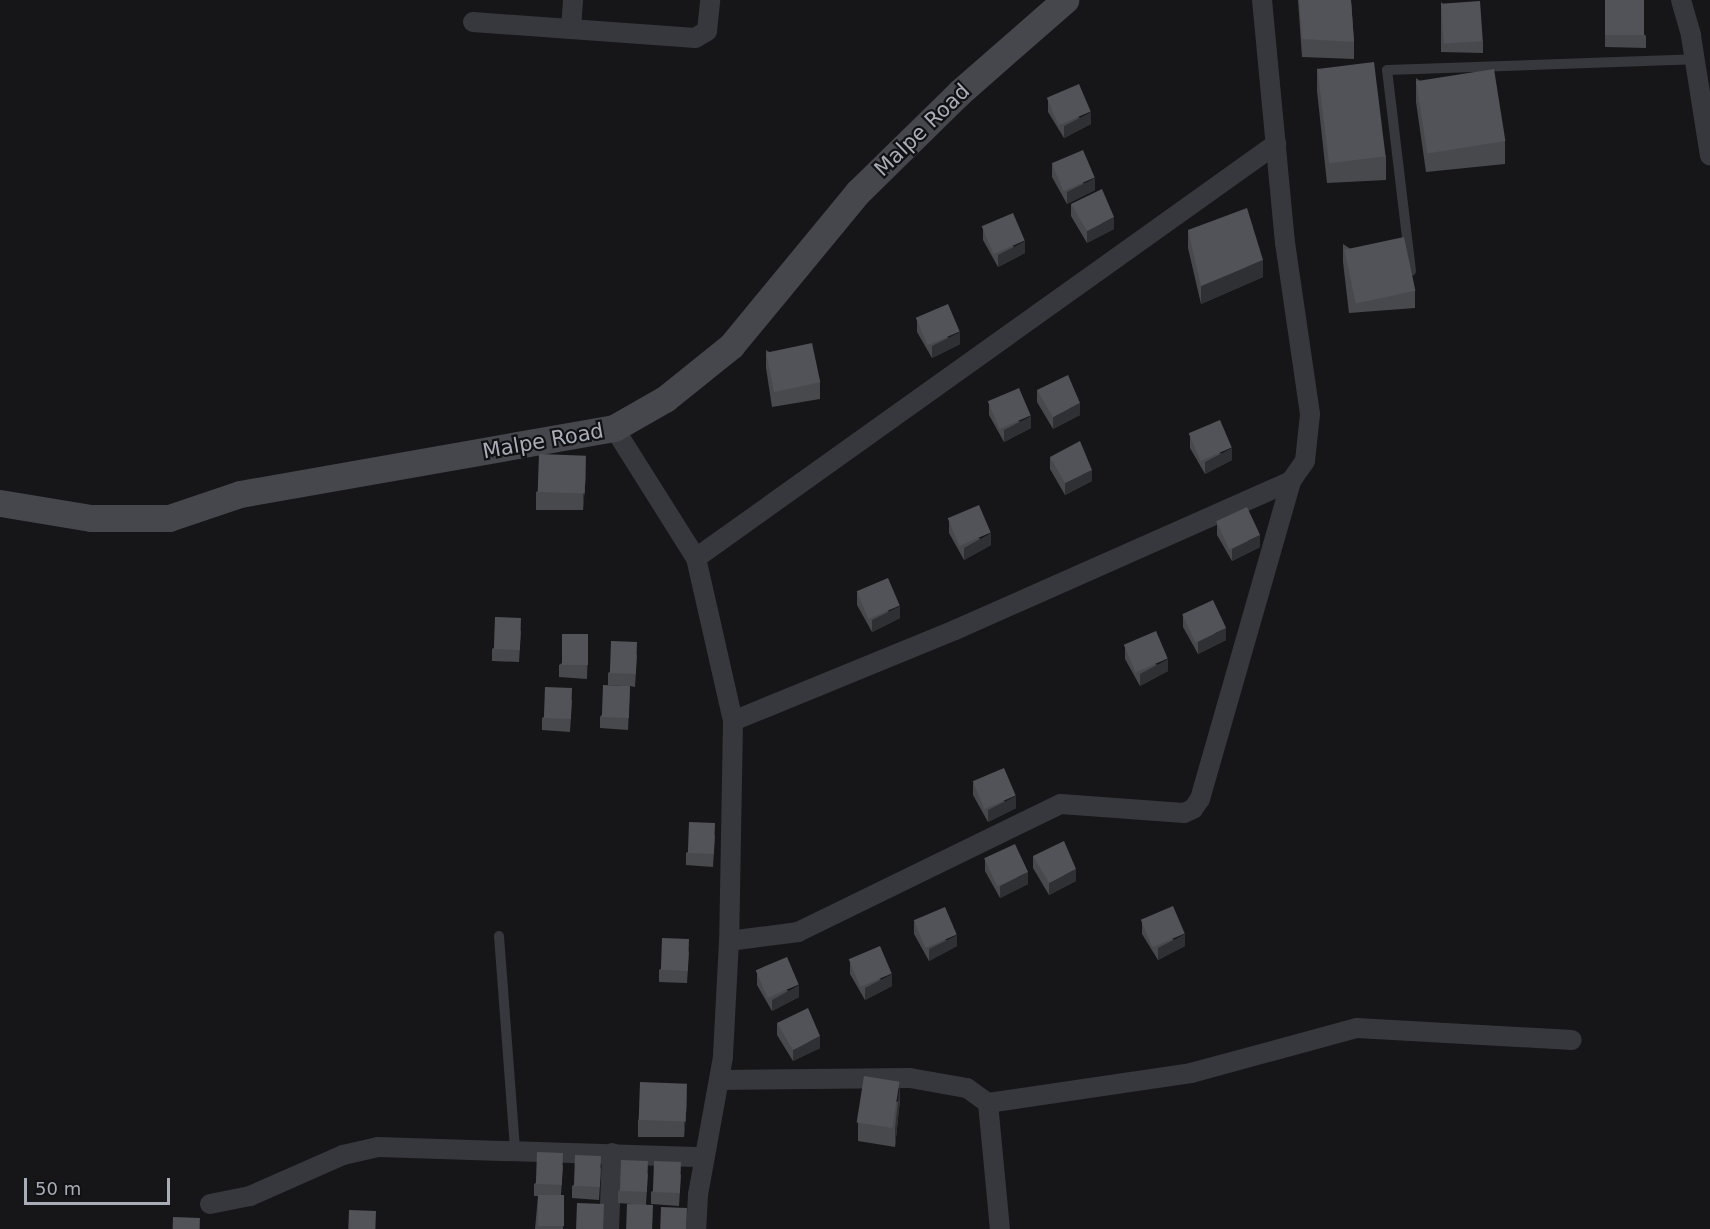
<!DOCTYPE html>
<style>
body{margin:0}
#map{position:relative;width:1710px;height:1229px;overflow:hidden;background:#161618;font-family:"DejaVu Sans",sans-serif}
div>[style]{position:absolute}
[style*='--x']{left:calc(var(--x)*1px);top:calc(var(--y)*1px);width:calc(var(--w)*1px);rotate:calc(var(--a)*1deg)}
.lane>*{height:10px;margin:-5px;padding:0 5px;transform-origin:5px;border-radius:5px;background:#37383d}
.street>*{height:20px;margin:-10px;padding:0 10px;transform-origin:10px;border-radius:10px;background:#37383d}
.secondary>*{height:27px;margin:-13.5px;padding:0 13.5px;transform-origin:13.5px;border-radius:13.5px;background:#45474d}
.wall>*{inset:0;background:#47494d}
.shaded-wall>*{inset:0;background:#2f3033}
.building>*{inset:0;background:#525359;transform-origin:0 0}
span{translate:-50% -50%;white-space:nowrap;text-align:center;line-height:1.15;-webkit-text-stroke:4.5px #111113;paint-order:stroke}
.street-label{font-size:21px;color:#a8adb8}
.scale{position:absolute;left:24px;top:1178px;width:146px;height:27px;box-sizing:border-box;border:3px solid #a8adb8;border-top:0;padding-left:8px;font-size:18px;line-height:21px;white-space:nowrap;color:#a8adb8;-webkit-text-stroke:4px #111113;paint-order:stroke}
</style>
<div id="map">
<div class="lane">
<div style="--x:1411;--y:271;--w:202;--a:-96.8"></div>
<div style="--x:1387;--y:70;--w:308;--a:-2"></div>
<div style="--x:499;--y:936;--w:216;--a:85.7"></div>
</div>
<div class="street">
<div style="--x:1681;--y:0;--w:37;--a:74"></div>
<div style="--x:1691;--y:36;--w:121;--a:81"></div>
<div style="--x:473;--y:22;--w:223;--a:4.1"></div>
<div style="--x:695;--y:38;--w:14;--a:-30"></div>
<div style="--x:707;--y:31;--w:31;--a:-84"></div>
<div style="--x:571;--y:29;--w:29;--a:-86"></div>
<div style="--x:614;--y:428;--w:154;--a:57.8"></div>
<div style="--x:696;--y:558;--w:167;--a:77.2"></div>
<div style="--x:733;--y:721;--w:220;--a:91"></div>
<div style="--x:729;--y:941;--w:116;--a:93"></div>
<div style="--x:723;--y:1057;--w:140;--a:100.3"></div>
<div style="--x:698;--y:1195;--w:34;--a:93"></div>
<div style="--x:696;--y:558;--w:713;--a:-35.52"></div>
<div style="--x:733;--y:721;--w:240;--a:-22.3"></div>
<div style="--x:955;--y:630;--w:368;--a:-23.9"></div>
<div style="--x:1291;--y:481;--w:24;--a:-55"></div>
<div style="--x:1305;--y:461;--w:47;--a:-83.9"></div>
<div style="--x:1310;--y:414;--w:173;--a:-98.3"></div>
<div style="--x:1285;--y:243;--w:244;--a:-95.4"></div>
<div style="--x:729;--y:941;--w:70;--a:-7.4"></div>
<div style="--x:798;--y:932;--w:292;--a:-26"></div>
<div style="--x:1061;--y:804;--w:123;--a:4.2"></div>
<div style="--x:1184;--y:813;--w:10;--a:-24"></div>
<div style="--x:1193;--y:809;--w:12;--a:-55"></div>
<div style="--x:1200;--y:799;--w:331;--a:-74"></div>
<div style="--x:720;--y:1080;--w:190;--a:-0.6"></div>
<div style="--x:910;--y:1078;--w:58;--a:10"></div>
<div style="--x:967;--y:1088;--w:26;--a:36"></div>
<div style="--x:988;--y:1103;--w:127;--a:84.6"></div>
<div style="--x:988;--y:1103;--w:205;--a:-8.4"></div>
<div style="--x:1191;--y:1073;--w:172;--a:-15.2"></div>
<div style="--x:1357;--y:1028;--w:215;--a:3.2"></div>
<div style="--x:210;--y:1204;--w:41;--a:-11.3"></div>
<div style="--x:250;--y:1196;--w:102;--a:-23.8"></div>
<div style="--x:343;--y:1155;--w:36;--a:-13"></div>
<div style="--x:378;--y:1147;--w:326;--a:1.8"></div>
<div style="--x:609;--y:1229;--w:76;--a:-87.7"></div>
</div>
<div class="secondary">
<div style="--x:0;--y:503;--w:92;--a:9.4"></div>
<div style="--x:91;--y:518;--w:78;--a:0"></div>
<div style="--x:169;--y:518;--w:75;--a:-18.7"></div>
<div style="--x:240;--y:494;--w:380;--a:-10"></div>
<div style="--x:614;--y:428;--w:59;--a:-29.6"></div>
<div style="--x:665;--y:399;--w:85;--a:-38.8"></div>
<div style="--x:731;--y:346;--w:200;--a:-50.5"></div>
<div style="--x:858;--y:192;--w:143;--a:-44.4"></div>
<div style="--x:960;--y:92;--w:140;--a:-41.2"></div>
</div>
<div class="wall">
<div style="clip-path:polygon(1298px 0,1351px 0,1354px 42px,1354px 59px,1302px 57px)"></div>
<div style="clip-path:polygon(1605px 0,1646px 36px,1646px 48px,1605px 47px)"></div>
<div style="clip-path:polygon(1441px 2px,1483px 41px,1483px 53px,1441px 52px)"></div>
<div style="clip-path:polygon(1317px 68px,1386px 156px,1386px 180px,1327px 183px,1317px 91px)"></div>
<div style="clip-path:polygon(1416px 78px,1505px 141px,1505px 164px,1426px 172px,1416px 102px)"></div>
<div style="clip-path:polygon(1048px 100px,1091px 124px,1064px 138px,1048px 112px)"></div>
<div style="clip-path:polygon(1052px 165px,1095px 190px,1067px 204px,1052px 177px)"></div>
<div style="clip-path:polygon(1071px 204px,1114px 229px,1087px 243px,1071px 216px)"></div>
<div style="clip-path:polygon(983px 229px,1025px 253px,998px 267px,983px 240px)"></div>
<div style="clip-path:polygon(1188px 230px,1263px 277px,1201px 304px,1188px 248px)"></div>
<div style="clip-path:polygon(1343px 244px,1415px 291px,1415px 308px,1349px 313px,1343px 262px)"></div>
<div style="clip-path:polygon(917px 320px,960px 344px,932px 358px,917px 332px)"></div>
<div style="clip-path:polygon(766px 350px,820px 382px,820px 399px,772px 407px,766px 368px)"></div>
<div style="clip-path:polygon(1037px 390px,1080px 415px,1053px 429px,1037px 402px)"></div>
<div style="clip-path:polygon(989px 404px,1031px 428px,1004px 442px,989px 415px)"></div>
<div style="clip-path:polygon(1190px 436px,1232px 460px,1205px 474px,1190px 448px)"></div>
<div style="clip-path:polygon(1050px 457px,1092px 481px,1065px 495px,1050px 469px)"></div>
<div style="clip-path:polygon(586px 474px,583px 510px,536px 510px,536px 492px)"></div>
<div style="clip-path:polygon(949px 521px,991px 545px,964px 560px,949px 533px)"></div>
<div style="clip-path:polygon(1217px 523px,1260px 547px,1232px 561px,1217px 535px)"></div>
<div style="clip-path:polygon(857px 593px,900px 618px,872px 632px,857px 605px)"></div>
<div style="clip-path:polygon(1183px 615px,1226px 640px,1198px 654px,1183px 627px)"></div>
<div style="clip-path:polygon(521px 630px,519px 662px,492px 661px,492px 649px)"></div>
<div style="clip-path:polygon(588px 646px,587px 679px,559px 677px,559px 665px)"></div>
<div style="clip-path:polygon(1125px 647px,1168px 671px,1140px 686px,1125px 659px)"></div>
<div style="clip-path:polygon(637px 654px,635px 687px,630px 686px,628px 730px,600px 728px,600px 717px,624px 686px,608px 685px,608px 673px)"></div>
<div style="clip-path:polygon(572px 700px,570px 732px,542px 730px,542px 718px)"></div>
<div style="clip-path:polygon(973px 783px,1016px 808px,988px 822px,973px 795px)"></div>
<div style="clip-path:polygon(715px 835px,713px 867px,686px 865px,686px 853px)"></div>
<div style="clip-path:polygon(1033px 856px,1076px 881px,1049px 895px,1033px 868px)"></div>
<div style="clip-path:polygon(985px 859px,1028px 884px,1000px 898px,985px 871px)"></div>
<div style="clip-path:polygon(914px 922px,957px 946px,929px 961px,914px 934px)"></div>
<div style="clip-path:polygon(1142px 922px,1185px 946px,1158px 960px,1142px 934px)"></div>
<div style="clip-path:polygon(689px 951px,687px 983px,659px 982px,659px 970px)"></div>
<div style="clip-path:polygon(850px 962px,892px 986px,865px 1000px,850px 974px)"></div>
<div style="clip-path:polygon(757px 973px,799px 997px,772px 1011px,757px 985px)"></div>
<div style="clip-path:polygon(777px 1023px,820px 1048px,793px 1061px,777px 1035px)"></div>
<div style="clip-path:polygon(900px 1100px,895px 1147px,858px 1141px,858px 1123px)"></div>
<div style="clip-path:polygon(687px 1102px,684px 1137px,638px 1137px,638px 1120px)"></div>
<div style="clip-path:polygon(563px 1165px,561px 1195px,564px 1207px,563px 1229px,535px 1229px,538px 1196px,534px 1196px,534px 1184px)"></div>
<div style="clip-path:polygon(601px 1168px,599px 1200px,572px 1198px,572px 1186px)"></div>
<div style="clip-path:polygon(648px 1173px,646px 1204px,653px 1217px,631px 1204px,618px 1203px,618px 1191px)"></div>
<div style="clip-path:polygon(681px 1174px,679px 1206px,651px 1204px,651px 1192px)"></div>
</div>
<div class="shaded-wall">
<div style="clip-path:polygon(1091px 112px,1091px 124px,1064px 138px,1064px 126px)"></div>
<div style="clip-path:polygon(1095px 178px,1095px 190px,1067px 204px,1067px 192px)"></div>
<div style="clip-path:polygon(1114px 217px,1114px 229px,1087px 243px,1087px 231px)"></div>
<div style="clip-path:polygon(1025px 241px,1025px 253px,998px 267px,998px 255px)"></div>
<div style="clip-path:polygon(1263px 260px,1263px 277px,1201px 304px,1201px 286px)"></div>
<div style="clip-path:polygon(960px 332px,960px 344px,932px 358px,932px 346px)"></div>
<div style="clip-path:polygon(1080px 403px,1080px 415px,1053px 429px,1053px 417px)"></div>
<div style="clip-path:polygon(1031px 416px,1031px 428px,1004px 442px,1004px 430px)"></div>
<div style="clip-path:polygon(1232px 448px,1232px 460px,1205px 474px,1205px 462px)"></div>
<div style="clip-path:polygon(586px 456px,586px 474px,583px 510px,583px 492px)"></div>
<div style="clip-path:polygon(1092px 470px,1092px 481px,1065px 495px,1065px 483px)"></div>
<div style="clip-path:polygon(991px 533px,991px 545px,964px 560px,964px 548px)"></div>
<div style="clip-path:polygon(1260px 535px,1260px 547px,1232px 561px,1232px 549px)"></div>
<div style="clip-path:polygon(900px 606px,900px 618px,872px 632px,872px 620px)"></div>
<div style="clip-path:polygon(1226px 628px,1226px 640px,1198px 654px,1198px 642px)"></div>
<div style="clip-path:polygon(1168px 659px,1168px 671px,1140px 686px,1140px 674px)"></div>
<div style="clip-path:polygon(1016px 796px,1016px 808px,988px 822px,988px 810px)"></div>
<div style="clip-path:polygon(1076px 869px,1076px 881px,1049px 895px,1049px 883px)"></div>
<div style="clip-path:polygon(1028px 872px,1028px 884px,1000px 898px,1000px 886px)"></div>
<div style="clip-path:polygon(1185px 934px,1185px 946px,1158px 960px,1158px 948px)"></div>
<div style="clip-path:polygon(957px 935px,957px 946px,929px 961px,929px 949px)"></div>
<div style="clip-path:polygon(892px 974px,892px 986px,865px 1000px,865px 988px)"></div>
<div style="clip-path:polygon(799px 985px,799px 997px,772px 1011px,772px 1000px)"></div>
<div style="clip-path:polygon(820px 1036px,820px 1048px,793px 1061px,793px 1050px)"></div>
<div style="clip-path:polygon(900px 1082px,900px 1100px,895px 1147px,895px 1129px)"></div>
<div style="clip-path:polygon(687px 1084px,687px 1102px,684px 1137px,684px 1120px)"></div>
</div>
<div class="building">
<div style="clip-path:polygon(1299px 0,1351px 0,1354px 42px,1302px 39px)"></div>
<div style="left:1605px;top:0;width:39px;height:35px"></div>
<div style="left:1480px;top:1px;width:40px;height:39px;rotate:86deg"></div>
<div style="left:1374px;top:62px;width:95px;height:57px;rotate:83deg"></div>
<div style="left:1494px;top:69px;width:73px;height:79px;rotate:81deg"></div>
<div style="left:1079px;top:84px;width:30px;height:35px;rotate:67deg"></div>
<div style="left:1083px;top:150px;width:30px;height:34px;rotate:67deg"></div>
<div style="clip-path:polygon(1102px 189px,1114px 217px,1087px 231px,1071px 204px)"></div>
<div style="clip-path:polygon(1247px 208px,1263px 260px,1201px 286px,1188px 230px)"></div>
<div style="left:1013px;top:213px;width:30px;height:34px;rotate:67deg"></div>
<div style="left:1404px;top:237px;width:55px;height:61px;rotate:78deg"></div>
<div style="left:948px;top:304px;width:30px;height:35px;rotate:67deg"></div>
<div style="left:812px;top:343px;width:40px;height:47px;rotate:78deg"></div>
<div style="clip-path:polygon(1068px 375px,1080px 403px,1053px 417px,1037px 390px)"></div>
<div style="left:1019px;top:388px;width:30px;height:34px;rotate:67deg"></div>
<div style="left:1220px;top:420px;width:30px;height:34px;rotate:67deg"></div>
<div style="clip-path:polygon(1080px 441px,1092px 470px,1065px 483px,1050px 457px)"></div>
<div style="left:539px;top:454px;width:47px;height:38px;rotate:2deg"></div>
<div style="left:979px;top:505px;width:30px;height:34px;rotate:67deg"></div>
<div style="left:1247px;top:507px;width:31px;height:34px;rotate:65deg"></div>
<div style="left:888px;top:578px;width:30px;height:34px;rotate:67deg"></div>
<div style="left:1213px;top:600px;width:31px;height:34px;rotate:65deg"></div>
<div style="left:495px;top:617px;width:26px;height:32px;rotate:2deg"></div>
<div style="left:1156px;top:631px;width:30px;height:35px;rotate:67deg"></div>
<div style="left:562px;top:634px;width:26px;height:31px"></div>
<div style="left:611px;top:641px;width:26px;height:32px;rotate:2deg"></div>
<div style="left:603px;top:685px;width:27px;height:32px;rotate:2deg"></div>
<div style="left:545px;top:687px;width:27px;height:31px;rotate:2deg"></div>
<div style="left:1004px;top:768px;width:30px;height:34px;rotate:67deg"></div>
<div style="left:689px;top:822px;width:26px;height:31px;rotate:2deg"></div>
<div style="clip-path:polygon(1064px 841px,1076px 869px,1049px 883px,1033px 856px)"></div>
<div style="left:1015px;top:844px;width:31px;height:34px;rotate:65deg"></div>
<div style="left:1173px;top:906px;width:30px;height:35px;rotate:67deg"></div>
<div style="left:945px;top:907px;width:30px;height:34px;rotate:67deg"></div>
<div style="left:662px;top:938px;width:27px;height:32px;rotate:2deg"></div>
<div style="left:880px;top:946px;width:30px;height:34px;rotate:67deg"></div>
<div style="left:787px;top:957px;width:30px;height:34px;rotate:67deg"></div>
<div style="clip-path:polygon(808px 1008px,820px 1036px,793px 1050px,777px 1023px)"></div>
<div style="left:864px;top:1076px;width:36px;height:47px;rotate:9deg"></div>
<div style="left:640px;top:1082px;width:47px;height:38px;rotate:2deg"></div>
<div style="left:537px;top:1152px;width:26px;height:32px;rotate:2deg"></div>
<div style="left:575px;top:1155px;width:26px;height:31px;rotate:2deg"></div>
<div style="left:621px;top:1160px;width:27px;height:31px;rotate:2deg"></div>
<div style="left:654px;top:1161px;width:27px;height:31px;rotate:2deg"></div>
<div style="left:538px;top:1195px;width:26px;height:31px"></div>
<div style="left:577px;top:1203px;width:27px;height:26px;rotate:2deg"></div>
<div style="left:627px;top:1204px;width:26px;height:25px;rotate:2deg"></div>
<div style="left:661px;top:1207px;width:26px;height:22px;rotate:2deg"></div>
<div style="left:349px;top:1210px;width:27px;height:19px;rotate:2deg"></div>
<div style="left:173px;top:1217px;width:27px;height:12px;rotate:2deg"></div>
</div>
<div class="street-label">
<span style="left:922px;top:130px;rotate:-44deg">Malpe Road</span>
<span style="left:543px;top:441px;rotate:-10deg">Malpe Road</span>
</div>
<div class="scale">50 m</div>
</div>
